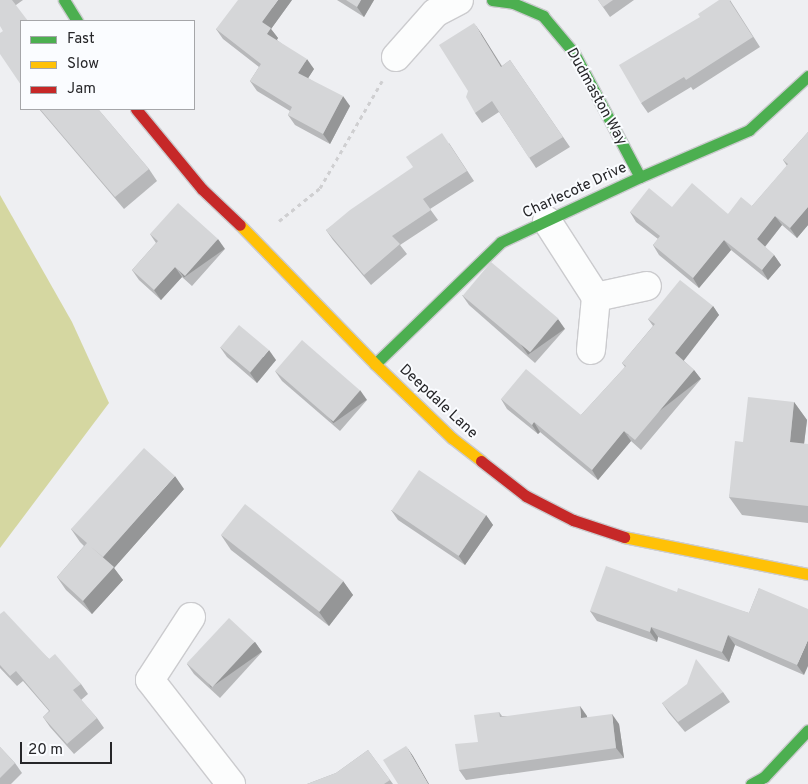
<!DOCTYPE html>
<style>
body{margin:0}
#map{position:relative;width:808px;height:784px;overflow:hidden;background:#eeeff2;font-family:Overpass,sans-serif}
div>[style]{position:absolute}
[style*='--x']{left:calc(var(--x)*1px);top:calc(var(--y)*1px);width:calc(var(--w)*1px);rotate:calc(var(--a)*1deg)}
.forest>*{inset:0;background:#d5d7a1}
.path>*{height:3px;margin-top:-1.5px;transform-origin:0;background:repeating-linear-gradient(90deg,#cfcfd1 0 4px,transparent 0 8px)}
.roads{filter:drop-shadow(1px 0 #cbcbce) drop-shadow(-1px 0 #cbcbce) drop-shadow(0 1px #cbcbce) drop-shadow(0 -1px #cbcbce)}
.street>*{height:28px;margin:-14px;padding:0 14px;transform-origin:14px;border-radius:14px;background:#fcfdfd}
.fast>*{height:11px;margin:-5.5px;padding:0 5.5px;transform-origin:5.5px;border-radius:5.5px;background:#4caf50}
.slow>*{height:11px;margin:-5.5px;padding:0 5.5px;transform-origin:5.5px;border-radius:5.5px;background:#ffc107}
.jam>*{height:11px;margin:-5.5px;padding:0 5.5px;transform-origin:5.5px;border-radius:5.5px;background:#c62828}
.wall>*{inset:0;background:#b7b8ba}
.shaded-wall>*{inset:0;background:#959697;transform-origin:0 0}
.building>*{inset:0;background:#d5d6d8;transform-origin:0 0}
span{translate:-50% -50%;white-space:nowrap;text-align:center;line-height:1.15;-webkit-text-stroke:4px #fafcff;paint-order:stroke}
.street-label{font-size:15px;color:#262629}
.legend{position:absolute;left:20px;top:20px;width:175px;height:90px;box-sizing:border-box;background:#fafcff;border:1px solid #a5a6a9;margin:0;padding:6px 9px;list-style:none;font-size:15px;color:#262629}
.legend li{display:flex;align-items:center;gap:10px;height:25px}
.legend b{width:25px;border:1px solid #a5a6a9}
.scale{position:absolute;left:20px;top:742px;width:92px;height:22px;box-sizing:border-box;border:2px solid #262629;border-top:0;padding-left:6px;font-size:15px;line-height:18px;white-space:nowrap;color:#262629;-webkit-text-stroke:4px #fafcff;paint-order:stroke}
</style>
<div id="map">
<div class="forest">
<div style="clip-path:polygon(0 195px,72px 322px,109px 403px,0 548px)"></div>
</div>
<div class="path">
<div style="--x:279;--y:221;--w:53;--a:-38.8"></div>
<div style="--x:320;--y:188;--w:124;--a:-59.9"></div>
</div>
<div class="roads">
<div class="street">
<div style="--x:396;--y:57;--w:59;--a:-48.4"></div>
<div style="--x:435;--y:13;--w:27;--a:-28"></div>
<div style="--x:547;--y:221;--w:90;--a:57.2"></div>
<div style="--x:591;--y:350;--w:53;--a:-84.6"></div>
<div style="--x:596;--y:297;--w:52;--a:-12.2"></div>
<div style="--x:191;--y:617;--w:75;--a:123.1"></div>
<div style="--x:150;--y:680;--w:132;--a:52.1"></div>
</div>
<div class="fast">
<div style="--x:64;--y:0;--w:25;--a:58"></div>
<div style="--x:492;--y:0;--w:21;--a:8"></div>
<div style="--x:513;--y:3;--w:33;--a:23"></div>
<div style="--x:543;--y:16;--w:48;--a:50"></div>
<div style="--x:574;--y:53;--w:140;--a:62"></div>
<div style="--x:375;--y:364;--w:175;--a:-44.1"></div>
<div style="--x:501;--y:242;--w:153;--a:-25.1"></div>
<div style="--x:640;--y:177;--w:119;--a:-23.3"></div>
<div style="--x:749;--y:130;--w:80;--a:-42.5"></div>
<div style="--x:751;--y:784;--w:15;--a:-28"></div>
<div style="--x:764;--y:777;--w:64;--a:-46.9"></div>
</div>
<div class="slow">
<div style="--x:240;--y:225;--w:194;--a:45.8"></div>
<div style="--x:375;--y:364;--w:107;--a:43.9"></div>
<div style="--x:452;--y:438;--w:37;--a:38"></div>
<div style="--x:624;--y:537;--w:188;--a:11.4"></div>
</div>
<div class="jam">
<div style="--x:136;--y:109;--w:104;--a:50.5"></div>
<div style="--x:202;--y:189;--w:52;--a:43.5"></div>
<div style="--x:481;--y:461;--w:57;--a:37.9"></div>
<div style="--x:526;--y:496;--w:53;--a:27.1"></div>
<div style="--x:573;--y:520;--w:54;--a:18.4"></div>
</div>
</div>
<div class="wall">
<div style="clip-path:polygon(0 0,23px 0,16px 5px,3px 31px)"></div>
<div style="clip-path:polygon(292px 0,271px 29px,278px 38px,277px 40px,314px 69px,308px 78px,350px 106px,330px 144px,295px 125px,288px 115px,290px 111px,257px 91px,250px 81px,259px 67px,223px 39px,216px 29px)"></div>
<div style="clip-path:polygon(337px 0,374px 0,364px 17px)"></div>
<div style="clip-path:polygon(598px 0,634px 0,610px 17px)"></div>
<div style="clip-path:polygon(730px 0,760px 47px,693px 90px,691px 87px,648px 113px,641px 103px)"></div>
<div style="clip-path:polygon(481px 33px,502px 66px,510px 60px,570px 147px,536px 168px,499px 112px,482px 123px,475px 113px)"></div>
<div style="clip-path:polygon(39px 109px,98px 109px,149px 169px,157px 181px,124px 209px)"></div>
<div style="clip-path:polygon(808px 132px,808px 225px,797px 238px,782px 225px,765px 247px,774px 255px,781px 265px,768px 280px,731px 250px,699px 288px,659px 255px,653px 245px,658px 239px,636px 222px,630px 212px,672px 207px,728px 214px,752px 206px,787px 166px,783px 160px)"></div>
<div style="clip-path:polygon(449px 143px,474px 181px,430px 209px,438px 220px,400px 245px,407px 254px,371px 285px,333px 240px,326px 230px)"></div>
<div style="clip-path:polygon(150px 234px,225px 249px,192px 286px,182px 277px,161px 300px,139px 280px,132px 270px,156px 243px)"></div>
<div style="clip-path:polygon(462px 295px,565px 329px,535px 363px,469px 305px)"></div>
<div style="clip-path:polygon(713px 306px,719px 315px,683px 360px,694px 370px,701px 379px,641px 450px,631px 441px,598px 480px,540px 432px,538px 434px,507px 409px,501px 399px,581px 415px,625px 367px,622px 363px,653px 326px,648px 319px)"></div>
<div style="clip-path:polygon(220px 347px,276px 360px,257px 383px,227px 357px)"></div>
<div style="clip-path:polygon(275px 371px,367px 400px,340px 431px,282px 381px)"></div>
<div style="clip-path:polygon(794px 402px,807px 420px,804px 444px,808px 444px,808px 523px,742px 515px,729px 497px,743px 442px)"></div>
<div style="clip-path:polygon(184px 489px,114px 568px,123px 580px,92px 614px,66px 590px,57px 577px,84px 546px,80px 542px,71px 529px)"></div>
<div style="clip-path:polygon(391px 510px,486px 515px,493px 525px,465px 565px,398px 520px)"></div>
<div style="clip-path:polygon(221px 535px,343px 581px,353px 595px,329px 626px,231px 550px)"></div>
<div style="clip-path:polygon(759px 588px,804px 675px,735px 645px,729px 662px,658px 637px,657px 642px,597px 621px,590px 611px,677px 592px,749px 613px)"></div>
<div style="clip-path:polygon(0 614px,49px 659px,81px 684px,88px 694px,81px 700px,97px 718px,104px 728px,74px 754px,50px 727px,43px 717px,49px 711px,23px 681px,17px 686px,0 668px)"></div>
<div style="clip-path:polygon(255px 642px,262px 652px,220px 698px,194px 674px,187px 664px)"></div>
<div style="clip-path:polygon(723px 692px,730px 702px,685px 732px,669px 713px,662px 703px)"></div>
<div style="clip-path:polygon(499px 712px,502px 716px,587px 716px,587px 717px,619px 724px,624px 758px,466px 780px,459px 770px)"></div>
<div style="clip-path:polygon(0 747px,15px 763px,22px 773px,11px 784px,0 784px)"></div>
<div style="clip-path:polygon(368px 750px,393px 784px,307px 784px,336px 773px)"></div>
</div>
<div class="shaded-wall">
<div style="clip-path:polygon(278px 0,292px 0,271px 29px,278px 38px,274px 44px,267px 34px,262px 22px)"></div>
<div style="clip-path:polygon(361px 0,374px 0,364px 17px,357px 7px)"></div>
<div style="clip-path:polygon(474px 23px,481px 33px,508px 77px,501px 67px)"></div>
<div style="clip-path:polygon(307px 59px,314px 69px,305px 83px,298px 73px)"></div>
<div style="clip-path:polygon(343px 96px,350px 106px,330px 144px,323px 134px)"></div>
<div style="clip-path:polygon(808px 207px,808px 225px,797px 238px,790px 228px)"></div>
<div style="clip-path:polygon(775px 216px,782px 225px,763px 249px,757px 239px)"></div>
<div style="left:218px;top:239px;width:12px;height:50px;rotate:55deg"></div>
<div style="clip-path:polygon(724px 240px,731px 250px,699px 288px,693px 278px)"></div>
<div style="clip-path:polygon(774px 255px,781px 265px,768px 280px,762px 270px)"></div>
<div style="clip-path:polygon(175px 267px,182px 277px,161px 300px,154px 290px)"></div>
<div style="clip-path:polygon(713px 306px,719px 315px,682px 363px,675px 353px)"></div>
<div style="left:558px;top:319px;width:12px;height:45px;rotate:55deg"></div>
<div style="clip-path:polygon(269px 350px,276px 360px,257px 383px,250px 373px)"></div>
<div style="left:694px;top:370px;width:11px;height:92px;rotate:52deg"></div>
<div style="left:360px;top:390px;width:12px;height:41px;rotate:55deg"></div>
<div style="clip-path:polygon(794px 402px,807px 420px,802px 460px,790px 442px)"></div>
<div style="clip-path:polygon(534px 422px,540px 432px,538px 434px,532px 425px)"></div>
<div style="clip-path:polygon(624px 431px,631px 441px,598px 480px,592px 470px)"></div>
<div style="clip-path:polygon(175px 476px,184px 489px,114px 568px,123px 580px,92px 614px,83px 601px,103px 557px)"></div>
<div style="clip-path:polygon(486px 515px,493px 525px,465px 565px,458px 555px)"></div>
<div style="clip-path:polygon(343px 581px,353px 595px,329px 626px,319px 612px)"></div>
<div style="clip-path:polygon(651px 627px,658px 637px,657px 642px,650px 632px)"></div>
<div style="clip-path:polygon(728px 635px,735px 645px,729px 662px,722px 652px)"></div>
<div style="clip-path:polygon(808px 640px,808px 666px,804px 675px,797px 665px)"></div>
<div style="left:255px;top:642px;width:12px;height:62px;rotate:55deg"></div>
<div style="clip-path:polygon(580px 706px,587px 716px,588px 728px,581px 718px)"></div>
<div style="clip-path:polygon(612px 714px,619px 724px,624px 758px,616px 748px)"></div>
<div style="clip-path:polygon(406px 746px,413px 756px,429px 784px,428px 784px)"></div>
</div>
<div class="building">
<div style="clip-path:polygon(0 0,12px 0,28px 21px,21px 21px,21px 85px,0 54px,0 33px,3px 31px,0 26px)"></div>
<div style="clip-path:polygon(238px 0,278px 0,262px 22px,271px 28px,267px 34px,307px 59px,298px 73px,343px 96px,323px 134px,288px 115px,292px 107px,250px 81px,261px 64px,216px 29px)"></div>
<div style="clip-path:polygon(346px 0,361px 0,357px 7px)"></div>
<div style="clip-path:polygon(598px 0,613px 0,603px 7px)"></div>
<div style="clip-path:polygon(719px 0,729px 0,753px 37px,686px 80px,684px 77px,641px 103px,619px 65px,700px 17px,698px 14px)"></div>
<div style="clip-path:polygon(474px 23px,501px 67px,510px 60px,563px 137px,529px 158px,492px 101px,475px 113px,466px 97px,468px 91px,439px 45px)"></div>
<div style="clip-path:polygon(40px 109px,98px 109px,149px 169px,115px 197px)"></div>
<div style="clip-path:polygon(808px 132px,808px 207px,790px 228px,775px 216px,757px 239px,774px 255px,762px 270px,724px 240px,693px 278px,653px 245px,660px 236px,630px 212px,649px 188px,672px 207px,692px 183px,728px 214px,741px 197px,752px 206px,788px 164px,783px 160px)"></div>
<div style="clip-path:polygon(442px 133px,467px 171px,423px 199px,431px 210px,392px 236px,400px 244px,364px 275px,326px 230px,350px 210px,413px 167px,406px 157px)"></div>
<div style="clip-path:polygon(178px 203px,218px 239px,185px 276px,175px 267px,154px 290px,132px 270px,158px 241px,150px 234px)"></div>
<div style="left:491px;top:262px;width:88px;height:44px;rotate:40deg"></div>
<div style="clip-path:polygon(680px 280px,713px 306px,675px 353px,694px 370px,635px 440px,624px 431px,592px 470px,534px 422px,532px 425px,501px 399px,526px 369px,581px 415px,626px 366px,622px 363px,655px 324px,648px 319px)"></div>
<div style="left:239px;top:325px;width:39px;height:29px;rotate:40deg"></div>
<div style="left:302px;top:340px;width:77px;height:41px;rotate:41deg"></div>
<div style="clip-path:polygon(748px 397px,794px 402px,790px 442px,808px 444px,808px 506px,729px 497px,735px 441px,743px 442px)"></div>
<div style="clip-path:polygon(144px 448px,175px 476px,103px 557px,90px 546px,114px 567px,83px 601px,57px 577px,87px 543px,71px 529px)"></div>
<div style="left:419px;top:470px;width:81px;height:49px;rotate:34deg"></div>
<div style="left:245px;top:504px;width:125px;height:39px;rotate:38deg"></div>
<div style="clip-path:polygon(606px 566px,677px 592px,678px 588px,749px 613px,759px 588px,808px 609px,808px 640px,797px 665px,728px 635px,722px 652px,651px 627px,650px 632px,590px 611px)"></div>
<div style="clip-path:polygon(4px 611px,49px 659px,55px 654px,81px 684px,73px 690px,97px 718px,67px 744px,43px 717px,50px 711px,16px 671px,10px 676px,0 665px,0 614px)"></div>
<div style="left:229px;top:618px;width:35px;height:62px;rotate:43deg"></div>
<div style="clip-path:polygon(696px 659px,723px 692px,678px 722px,662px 703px,687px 684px)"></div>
<div style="clip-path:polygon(580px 706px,581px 718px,612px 714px,616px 748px,459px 770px,455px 744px,478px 742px,474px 715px,499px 712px,500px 717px)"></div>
<div style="clip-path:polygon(406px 746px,428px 784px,398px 784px,383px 760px)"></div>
<div style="clip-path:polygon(0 747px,15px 763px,0 778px)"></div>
<div style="clip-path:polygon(368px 750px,390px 780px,384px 784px,307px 784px,336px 773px)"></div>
</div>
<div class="street-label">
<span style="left:596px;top:97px;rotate:61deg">Dudmaston Way</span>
<span style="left:575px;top:191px;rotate:-25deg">Charlecote Drive</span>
<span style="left:438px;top:402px;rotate:43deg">Deepdale Lane</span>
</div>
<ul class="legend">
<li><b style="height:6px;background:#4caf50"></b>Fast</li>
<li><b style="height:6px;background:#ffc107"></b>Slow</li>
<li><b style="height:6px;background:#c62828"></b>Jam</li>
</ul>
<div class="scale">20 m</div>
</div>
